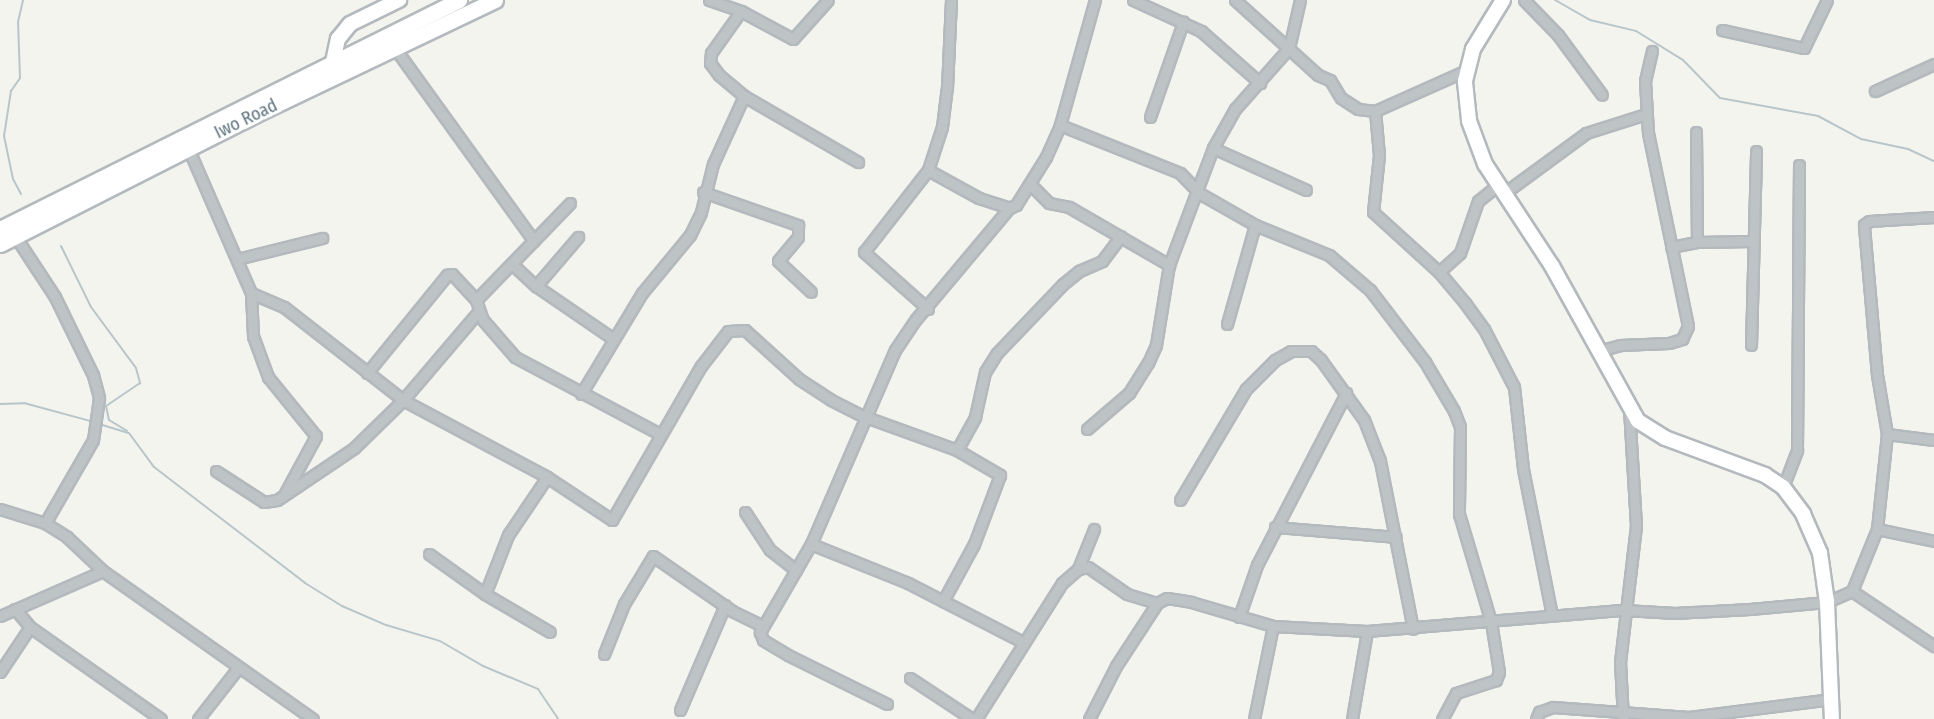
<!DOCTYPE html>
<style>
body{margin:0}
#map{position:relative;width:1934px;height:719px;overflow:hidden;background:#f4f4ef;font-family:"Fira Sans Condensed",sans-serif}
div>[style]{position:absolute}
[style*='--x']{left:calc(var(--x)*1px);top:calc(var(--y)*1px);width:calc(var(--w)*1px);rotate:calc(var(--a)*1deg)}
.stream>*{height:2px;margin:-1px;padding:0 1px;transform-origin:1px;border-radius:1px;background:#b8c6ca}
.roads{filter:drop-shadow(2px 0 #b3b9bd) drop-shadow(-2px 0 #b3b9bd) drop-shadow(0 2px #b3b9bd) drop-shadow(0 -2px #b3b9bd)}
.street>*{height:9px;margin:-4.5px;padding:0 4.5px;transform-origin:4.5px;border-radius:4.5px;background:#bec4c6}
.secondary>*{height:14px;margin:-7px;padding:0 7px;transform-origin:7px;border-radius:7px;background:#fff}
.primary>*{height:15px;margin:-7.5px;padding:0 7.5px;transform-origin:7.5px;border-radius:7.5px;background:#fff}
span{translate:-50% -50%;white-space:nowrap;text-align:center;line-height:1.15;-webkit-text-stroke:6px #fff;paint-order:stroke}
.street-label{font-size:18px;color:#617682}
</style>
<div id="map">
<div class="stream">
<div style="--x:1555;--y:0;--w:40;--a:29.7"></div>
<div style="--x:1590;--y:20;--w:47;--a:13.4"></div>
<div style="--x:1636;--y:31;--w:55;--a:31.7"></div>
<div style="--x:1683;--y:60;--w:53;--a:45.8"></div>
<div style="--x:1720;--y:98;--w:100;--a:10.4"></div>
<div style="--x:1818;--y:116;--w:49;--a:28.1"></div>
<div style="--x:1861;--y:139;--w:48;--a:12"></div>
<div style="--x:1908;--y:149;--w:29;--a:25"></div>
<div style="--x:21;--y:194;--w:17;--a:-118"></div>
<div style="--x:13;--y:179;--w:44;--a:-101.8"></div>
<div style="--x:4;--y:136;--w:46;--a:-81.2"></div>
<div style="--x:11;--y:91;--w:16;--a:-55"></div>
<div style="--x:20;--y:78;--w:56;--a:-92"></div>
<div style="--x:18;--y:22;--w:23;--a:-77"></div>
<div style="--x:61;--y:246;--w:68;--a:63.8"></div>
<div style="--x:91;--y:307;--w:76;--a:53.6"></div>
<div style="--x:136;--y:368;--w:16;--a:75"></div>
<div style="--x:140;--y:383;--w:41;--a:145.9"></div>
<div style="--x:106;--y:406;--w:14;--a:78"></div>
<div style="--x:109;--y:420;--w:21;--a:31"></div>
<div style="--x:0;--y:404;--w:24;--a:-2"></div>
<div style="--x:24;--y:403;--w:73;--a:15.2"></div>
<div style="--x:99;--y:424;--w:31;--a:17"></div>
<div style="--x:129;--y:433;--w:42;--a:53.7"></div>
<div style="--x:154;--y:467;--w:190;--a:37.5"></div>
<div style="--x:305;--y:583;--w:44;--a:31.9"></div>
<div style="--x:342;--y:606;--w:48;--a:23.4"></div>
<div style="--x:386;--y:625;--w:56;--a:16.5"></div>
<div style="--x:440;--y:641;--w:50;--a:30.2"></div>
<div style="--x:483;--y:666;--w:60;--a:22.7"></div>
<div style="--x:538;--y:689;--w:36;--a:56"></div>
</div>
<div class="roads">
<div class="street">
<div style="--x:709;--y:0;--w:34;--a:19"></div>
<div style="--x:741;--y:11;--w:59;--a:28.3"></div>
<div style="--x:793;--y:39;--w:52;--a:-48.1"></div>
<div style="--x:1133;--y:0;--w:75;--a:24.5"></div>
<div style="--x:1201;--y:31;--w:79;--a:41.4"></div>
<div style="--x:1235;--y:0;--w:112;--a:42.1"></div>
<div style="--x:1318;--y:75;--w:13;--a:23"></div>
<div style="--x:1330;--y:80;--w:21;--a:59"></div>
<div style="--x:1341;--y:98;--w:20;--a:33"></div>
<div style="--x:1358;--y:109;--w:17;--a:7"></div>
<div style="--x:1375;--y:111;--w:101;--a:-24"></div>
<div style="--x:1524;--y:0;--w:49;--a:45.8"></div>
<div style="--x:1558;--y:35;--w:74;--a:53.7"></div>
<div style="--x:741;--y:11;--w:52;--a:125.5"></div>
<div style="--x:711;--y:53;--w:10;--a:96"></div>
<div style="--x:710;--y:63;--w:15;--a:53"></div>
<div style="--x:719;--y:75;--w:33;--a:40"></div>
<div style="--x:744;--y:96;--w:132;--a:30.1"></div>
<div style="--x:1722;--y:30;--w:84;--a:12.4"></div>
<div style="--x:1804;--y:48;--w:53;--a:-64.4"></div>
<div style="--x:394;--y:47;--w:239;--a:54.2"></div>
<div style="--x:1875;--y:91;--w:65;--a:-24.6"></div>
<div style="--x:1375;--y:111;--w:44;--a:84.8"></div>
<div style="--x:1379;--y:155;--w:57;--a:96"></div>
<div style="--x:1373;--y:212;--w:89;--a:42.3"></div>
<div style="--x:1439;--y:272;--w:40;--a:50"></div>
<div style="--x:1465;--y:303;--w:32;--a:54"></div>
<div style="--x:1484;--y:329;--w:65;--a:62.7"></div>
<div style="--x:1514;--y:387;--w:82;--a:83.7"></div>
<div style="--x:1523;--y:469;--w:149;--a:78.8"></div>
<div style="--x:1150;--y:117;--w:101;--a:-70.8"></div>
<div style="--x:1060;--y:125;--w:129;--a:21.8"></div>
<div style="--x:1180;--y:173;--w:28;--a:46"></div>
<div style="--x:1199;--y:193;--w:64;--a:29.7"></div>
<div style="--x:1255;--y:225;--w:80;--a:22.1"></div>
<div style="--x:1329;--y:255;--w:54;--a:40.5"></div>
<div style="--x:1370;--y:290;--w:91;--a:52.6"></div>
<div style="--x:1425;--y:362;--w:57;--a:59.4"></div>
<div style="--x:1454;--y:411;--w:17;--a:69"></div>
<div style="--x:1460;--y:427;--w:87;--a:90.7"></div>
<div style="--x:1459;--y:514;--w:113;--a:73.5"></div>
<div style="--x:1491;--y:622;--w:51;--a:80.9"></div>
<div style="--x:1499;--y:672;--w:9;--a:111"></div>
<div style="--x:1496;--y:680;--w:42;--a:162"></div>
<div style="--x:1456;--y:693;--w:30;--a:118"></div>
<div style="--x:1696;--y:132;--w:110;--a:89.5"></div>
<div style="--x:188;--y:148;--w:158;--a:66.5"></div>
<div style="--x:251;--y:293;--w:43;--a:87.3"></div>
<div style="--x:253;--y:336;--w:44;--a:69.9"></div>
<div style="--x:268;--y:377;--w:76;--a:50.9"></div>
<div style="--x:316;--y:436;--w:65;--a:118.5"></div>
<div style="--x:1213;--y:148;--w:102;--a:24.3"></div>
<div style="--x:928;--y:170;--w:58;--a:28.8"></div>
<div style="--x:979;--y:198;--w:32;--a:18"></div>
<div style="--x:1030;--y:184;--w:27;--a:45"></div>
<div style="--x:1049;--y:203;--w:20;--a:11"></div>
<div style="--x:1069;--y:207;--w:116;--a:30.1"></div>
<div style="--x:703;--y:192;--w:101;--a:19.2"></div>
<div style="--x:798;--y:225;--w:12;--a:90"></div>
<div style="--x:798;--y:237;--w:31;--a:130"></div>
<div style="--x:778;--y:261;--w:45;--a:43.2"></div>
<div style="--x:1503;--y:194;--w:103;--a:-36.3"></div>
<div style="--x:1586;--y:133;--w:63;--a:-17.6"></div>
<div style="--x:15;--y:236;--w:73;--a:56.7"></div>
<div style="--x:55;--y:297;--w:87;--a:64"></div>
<div style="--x:93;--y:375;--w:24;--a:75"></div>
<div style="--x:99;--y:398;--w:42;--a:98.1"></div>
<div style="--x:93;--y:440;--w:96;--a:120"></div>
<div style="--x:1671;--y:247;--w:26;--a:-11"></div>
<div style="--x:1697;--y:242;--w:54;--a:-1.1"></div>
<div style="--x:237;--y:259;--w:88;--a:-13.9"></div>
<div style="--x:512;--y:264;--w:33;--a:43"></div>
<div style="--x:536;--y:286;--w:92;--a:34.4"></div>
<div style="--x:1439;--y:272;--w:28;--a:-42"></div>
<div style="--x:1460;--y:253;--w:55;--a:-70.9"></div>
<div style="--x:1478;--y:201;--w:26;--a:-39"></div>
<div style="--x:536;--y:286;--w:65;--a:-49.4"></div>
<div style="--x:251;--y:293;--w:36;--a:23"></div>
<div style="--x:284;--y:307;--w:151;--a:38"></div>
<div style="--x:403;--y:400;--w:163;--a:28.1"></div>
<div style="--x:547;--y:477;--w:78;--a:33.5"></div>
<div style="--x:612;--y:520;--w:178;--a:-60"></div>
<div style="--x:701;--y:366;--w:44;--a:-52.4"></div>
<div style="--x:728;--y:331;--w:17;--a:-3"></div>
<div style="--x:745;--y:330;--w:73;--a:42.2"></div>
<div style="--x:799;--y:379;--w:38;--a:33"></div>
<div style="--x:831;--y:400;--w:36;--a:27"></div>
<div style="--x:863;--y:416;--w:100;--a:19.9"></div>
<div style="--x:957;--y:450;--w:50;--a:30.2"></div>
<div style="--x:1000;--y:475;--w:74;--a:110.6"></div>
<div style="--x:974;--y:544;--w:65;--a:118.5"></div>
<div style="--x:476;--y:300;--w:135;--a:-45.9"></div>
<div style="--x:928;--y:309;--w:86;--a:-138.3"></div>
<div style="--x:864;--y:252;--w:104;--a:-52"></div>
<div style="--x:928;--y:170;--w:45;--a:-72"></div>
<div style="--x:942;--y:127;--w:39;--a:-83"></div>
<div style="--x:947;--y:88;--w:88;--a:-87.4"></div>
<div style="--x:1227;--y:324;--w:103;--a:-74.2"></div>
<div style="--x:1751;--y:345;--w:194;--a:-88.5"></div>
<div style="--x:1598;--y:351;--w:23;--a:-15"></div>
<div style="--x:1620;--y:345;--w:49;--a:-2.3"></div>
<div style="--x:1669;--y:343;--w:14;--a:-17"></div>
<div style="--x:1682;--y:339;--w:14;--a:-65"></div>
<div style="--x:1688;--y:326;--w:197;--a:-101.7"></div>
<div style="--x:1648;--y:133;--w:52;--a:-93.3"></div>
<div style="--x:1645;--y:81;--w:31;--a:-77"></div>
<div style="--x:367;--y:373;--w:127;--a:-50.8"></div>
<div style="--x:447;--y:275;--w:5;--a:-11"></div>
<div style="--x:452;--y:274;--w:35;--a:47"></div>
<div style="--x:476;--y:300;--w:21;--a:71"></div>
<div style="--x:483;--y:320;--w:49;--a:49.1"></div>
<div style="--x:515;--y:357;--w:164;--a:28"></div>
<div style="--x:581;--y:394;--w:118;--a:-58.9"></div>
<div style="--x:642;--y:293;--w:75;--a:-50.4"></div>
<div style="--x:690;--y:235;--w:25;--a:-64"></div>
<div style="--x:701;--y:212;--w:49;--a:-76"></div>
<div style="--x:713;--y:164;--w:75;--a:-65.5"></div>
<div style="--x:1087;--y:429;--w:55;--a:-40.6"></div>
<div style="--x:1129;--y:393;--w:36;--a:-58"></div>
<div style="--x:1148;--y:363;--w:20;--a:-66"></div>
<div style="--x:1156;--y:345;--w:81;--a:-80.8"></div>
<div style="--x:1169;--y:265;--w:125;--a:-69.4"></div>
<div style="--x:1213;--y:148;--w:45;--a:-60.6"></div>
<div style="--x:1235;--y:109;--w:81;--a:-48.5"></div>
<div style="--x:1289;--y:48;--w:49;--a:-77.1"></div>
<div style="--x:1887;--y:434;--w:47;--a:7.3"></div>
<div style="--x:957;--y:450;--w:38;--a:-61"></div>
<div style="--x:975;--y:417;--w:46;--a:-77.5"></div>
<div style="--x:985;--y:372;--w:22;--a:-58"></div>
<div style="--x:997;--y:353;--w:95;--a:-46.3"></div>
<div style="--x:1063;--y:284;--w:21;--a:-39"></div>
<div style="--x:1079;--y:271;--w:25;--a:-23"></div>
<div style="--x:1102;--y:261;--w:31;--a:-53"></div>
<div style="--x:216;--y:471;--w:57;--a:32.9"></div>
<div style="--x:264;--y:502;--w:13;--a:-9"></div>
<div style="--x:277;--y:500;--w:93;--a:-34"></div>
<div style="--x:354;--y:448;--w:69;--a:-44.4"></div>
<div style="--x:403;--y:400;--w:117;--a:-49.5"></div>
<div style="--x:1783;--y:487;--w:40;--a:-69"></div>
<div style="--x:1797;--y:450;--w:285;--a:-89.6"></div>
<div style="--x:1180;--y:500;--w:129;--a:-59.3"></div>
<div style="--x:1246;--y:389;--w:41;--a:-45"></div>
<div style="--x:1275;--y:360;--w:18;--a:-29"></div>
<div style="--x:1291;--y:351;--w:20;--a:0"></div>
<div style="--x:1311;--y:351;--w:13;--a:42"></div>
<div style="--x:1321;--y:360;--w:74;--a:54.4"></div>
<div style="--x:1364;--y:420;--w:44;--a:68.7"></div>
<div style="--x:1380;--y:461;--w:171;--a:78.9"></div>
<div style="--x:0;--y:509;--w:47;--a:17.3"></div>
<div style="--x:45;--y:523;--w:26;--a:32"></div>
<div style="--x:67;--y:537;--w:50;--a:43.4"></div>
<div style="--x:103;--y:571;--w:257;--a:35.2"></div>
<div style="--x:745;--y:512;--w:45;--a:56.7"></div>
<div style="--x:770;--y:550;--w:33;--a:38"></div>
<div style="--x:1275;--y:527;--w:121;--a:4.7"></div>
<div style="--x:1877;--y:529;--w:58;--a:11.9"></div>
<div style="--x:811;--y:544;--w:105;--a:21.9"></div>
<div style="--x:908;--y:583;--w:129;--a:27.2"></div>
<div style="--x:429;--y:554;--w:69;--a:35.5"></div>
<div style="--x:485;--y:594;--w:63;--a:-68.7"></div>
<div style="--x:508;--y:535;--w:70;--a:-56.1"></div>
<div style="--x:1078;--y:569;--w:43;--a:-68.2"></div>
<div style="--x:1852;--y:591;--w:67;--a:-68"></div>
<div style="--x:1877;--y:529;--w:96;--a:-84"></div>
<div style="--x:1887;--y:434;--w:60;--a:-99.6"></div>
<div style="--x:1877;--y:375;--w:151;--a:-95"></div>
<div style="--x:1864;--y:225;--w:6;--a:-39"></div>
<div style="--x:1869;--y:221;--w:65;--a:-3.5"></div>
<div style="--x:485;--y:594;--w:75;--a:30.3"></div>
<div style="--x:15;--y:609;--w:23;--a:50"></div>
<div style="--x:30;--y:627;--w:160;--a:35.1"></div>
<div style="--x:0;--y:616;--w:112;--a:-23.6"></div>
<div style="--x:1239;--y:617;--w:55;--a:-70.9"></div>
<div style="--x:1257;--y:565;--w:194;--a:-62.6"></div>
<div style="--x:604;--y:654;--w:54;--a:-68.2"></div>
<div style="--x:624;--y:604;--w:56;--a:-58.9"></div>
<div style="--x:653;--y:556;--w:96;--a:34.8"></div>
<div style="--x:732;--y:611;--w:34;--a:26"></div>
<div style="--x:0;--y:672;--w:54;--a:-56.3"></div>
<div style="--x:910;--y:678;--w:74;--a:33.5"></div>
<div style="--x:887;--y:704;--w:110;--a:-153.7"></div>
<div style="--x:788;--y:655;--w:29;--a:-149"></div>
<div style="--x:763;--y:640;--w:9;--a:-111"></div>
<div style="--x:760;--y:632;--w:102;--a:-59.9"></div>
<div style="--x:811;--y:544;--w:211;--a:-66.6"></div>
<div style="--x:895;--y:350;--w:37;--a:-56"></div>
<div style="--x:916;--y:319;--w:145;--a:-50"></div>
<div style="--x:1009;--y:208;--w:8;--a:-23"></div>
<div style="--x:1016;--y:205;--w:57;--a:-58"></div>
<div style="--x:1046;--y:157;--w:35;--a:-66"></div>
<div style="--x:1060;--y:125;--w:130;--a:-74.4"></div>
<div style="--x:680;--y:710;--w:114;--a:-66.8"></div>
<div style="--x:198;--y:719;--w:65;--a:-51.9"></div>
<div style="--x:976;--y:719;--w:161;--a:-57.7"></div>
<div style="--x:1062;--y:583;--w:21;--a:-41"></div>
<div style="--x:1078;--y:569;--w:10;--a:-11"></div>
<div style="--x:1088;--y:567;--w:47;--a:34.7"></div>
<div style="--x:1127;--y:594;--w:31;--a:17"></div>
<div style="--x:1157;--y:603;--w:11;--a:-27"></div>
<div style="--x:1167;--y:598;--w:24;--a:9"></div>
<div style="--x:1191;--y:602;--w:85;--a:16.3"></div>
<div style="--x:1273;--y:626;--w:94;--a:3"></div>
<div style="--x:1367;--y:631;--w:258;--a:-4.7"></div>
<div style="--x:1624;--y:610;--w:51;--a:3.4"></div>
<div style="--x:1675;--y:613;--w:75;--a:-3.1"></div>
<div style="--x:1750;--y:609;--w:77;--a:-5.2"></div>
<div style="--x:1827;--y:602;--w:27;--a:-24"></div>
<div style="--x:1852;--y:591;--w:99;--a:33.9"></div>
<div style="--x:1089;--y:719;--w:59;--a:-63"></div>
<div style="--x:1116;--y:666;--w:75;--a:-56.9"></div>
<div style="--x:1254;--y:719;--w:95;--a:-78.5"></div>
<div style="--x:1352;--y:719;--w:89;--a:-80.3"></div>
<div style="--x:1536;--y:719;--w:8;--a:-67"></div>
<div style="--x:1539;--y:712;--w:15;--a:-20"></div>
<div style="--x:1553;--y:707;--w:136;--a:4.2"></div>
<div style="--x:1689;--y:717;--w:144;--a:-7.2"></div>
<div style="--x:1623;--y:719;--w:57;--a:-93"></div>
<div style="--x:1620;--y:662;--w:137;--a:-83.3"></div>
<div style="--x:1636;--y:526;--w:117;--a:-93.4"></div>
</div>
<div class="secondary">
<div style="--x:1503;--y:0;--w:57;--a:121.5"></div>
<div style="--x:1473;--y:49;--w:34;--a:104"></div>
<div style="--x:1465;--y:82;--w:39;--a:84"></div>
<div style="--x:1469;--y:121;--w:46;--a:69.6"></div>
<div style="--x:1485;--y:164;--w:122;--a:56.7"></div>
<div style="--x:1552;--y:266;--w:177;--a:61"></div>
<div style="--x:1638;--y:421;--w:32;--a:32"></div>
<div style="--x:1665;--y:438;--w:107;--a:20.3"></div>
<div style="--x:1765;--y:475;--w:22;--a:34"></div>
<div style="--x:1783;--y:487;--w:34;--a:53"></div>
<div style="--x:1803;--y:514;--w:43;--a:66.4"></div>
<div style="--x:1820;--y:553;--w:49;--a:81.9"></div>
<div style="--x:1827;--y:602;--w:117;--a:87.6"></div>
<div style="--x:333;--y:62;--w:24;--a:-78"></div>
<div style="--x:338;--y:39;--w:19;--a:-51"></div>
<div style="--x:350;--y:24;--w:55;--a:-26.1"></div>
</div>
<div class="primary">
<div style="--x:0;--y:229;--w:513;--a:-26.52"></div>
<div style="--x:0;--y:244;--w:285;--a:-26.9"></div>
<div style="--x:254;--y:115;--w:267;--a:-25.5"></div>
</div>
</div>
<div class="street-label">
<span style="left:246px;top:119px;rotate:-26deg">Iwo Road</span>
</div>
</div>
